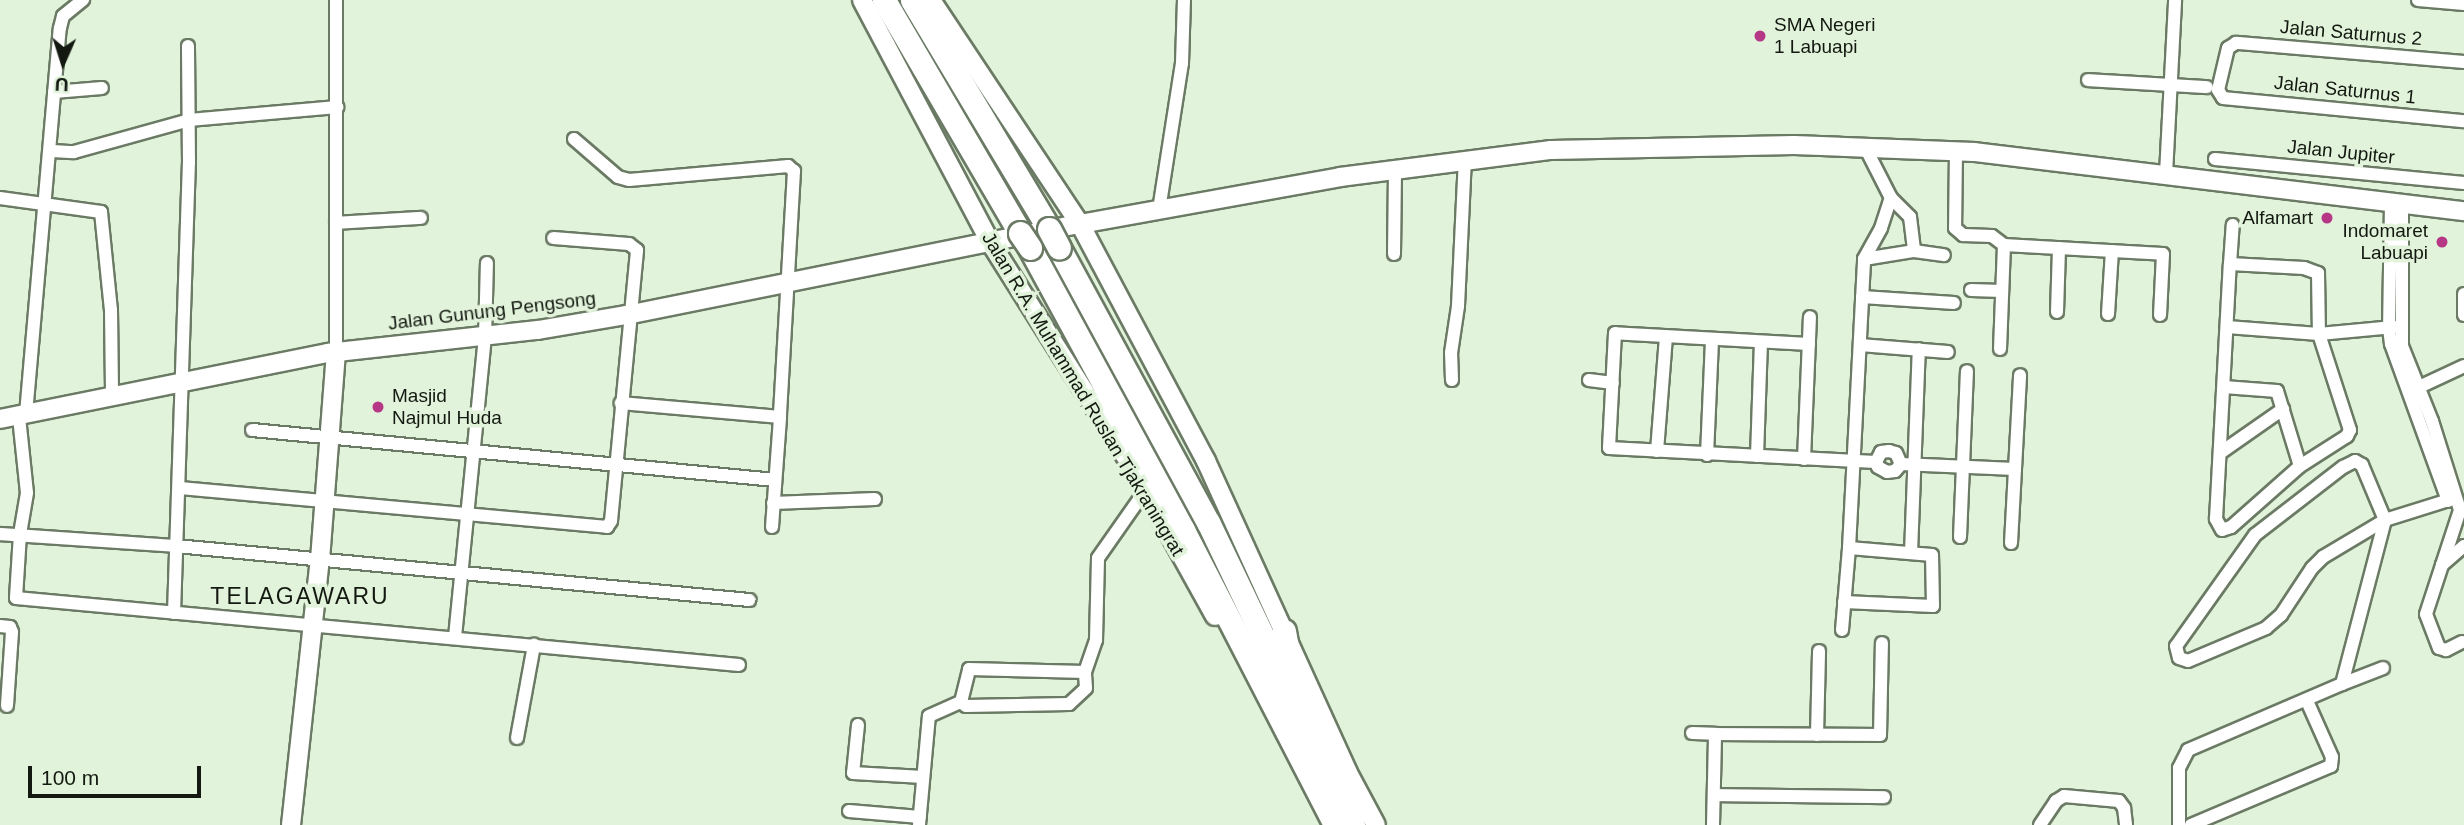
<!DOCTYPE html>
<style>
body{margin:0}
#map{position:relative;width:2464px;height:825px;overflow:hidden;background:#e2f3db;font-family:Arial,sans-serif}
div>[style]{position:absolute}
[style*='--x']{left:calc(var(--x)*1px);top:calc(var(--y)*1px);width:calc(var(--w)*1px);rotate:calc(var(--a)*1deg)}
.roads{filter:drop-shadow(2px 0 #6b7a64) drop-shadow(-2px 0 #6b7a64) drop-shadow(0 2px #6b7a64) drop-shadow(0 -2px #6b7a64)}
.street>*{height:12px;margin:-6px;padding:0 6px;transform-origin:6px;border-radius:6px;background:#fff}
.secondary>*{height:18px;margin:-9px;padding:0 9px;transform-origin:9px;border-radius:9px;background:#fff}
.highway>*{height:23px;margin:-11.5px;padding:0 11.5px;transform-origin:11.5px;border-radius:11.5px;background:#fff}
.bridges{filter:drop-shadow(2px 0 #6b7a64) drop-shadow(-2px 0 #6b7a64) drop-shadow(0 2px #6b7a64) drop-shadow(0 -2px #6b7a64)}
.highway-bridge>*{height:23px;margin:-11.5px;padding:0 11.5px;transform-origin:11.5px;border-radius:11.5px;background:#fff}
.dots>*{width:19px;height:19px;translate:-50% -50%;box-sizing:border-box;border:4px solid #e2f3db;border-radius:50%}
span{translate:-50% -50%;white-space:nowrap;text-align:center;line-height:1.15;-webkit-text-stroke:7px #e2f3db;paint-order:stroke}
.poi-label{font-size:19px;color:#131910}
.left{translate:0 -50%;text-align:left}
.right{translate:-100% -50%;text-align:right}
.street-label{font-size:19px;color:#131910}
.quarter-label{font-size:23px;color:#131910;letter-spacing:2px}
.north{position:absolute;left:28px;top:28px;width:70px;height:70px;-webkit-text-stroke:5px #e2f3db;paint-order:stroke;rotate:183deg;font-size:19px;font-weight:700;line-height:28px;text-align:center;color:#131910}
.north::after{content:'';display:block;margin:auto;width:24px;height:32px;background:#131910;clip-path:polygon(50% 0,100% 100%,50% 72%,0 100%)}
.scale{position:absolute;left:28px;top:766px;width:173px;height:32px;box-sizing:border-box;border:4px solid #131910;border-top:0;padding-left:9px;font-size:21px;line-height:24px;white-space:nowrap;color:#131910;-webkit-text-stroke:5px #e2f3db;paint-order:stroke}
</style>
<div id="map">
<div class="roads">
<div class="street">
<div style="--x:2418;--y:0;--w:46;--a:5"></div>
<div style="--x:2464;--y:62;--w:229;--a:-175.2"></div>
<div style="--x:2236;--y:43;--w:9;--a:148"></div>
<div style="--x:2228;--y:48;--w:43;--a:103.4"></div>
<div style="--x:2218;--y:90;--w:9;--a:58"></div>
<div style="--x:2223;--y:98;--w:242;--a:5.5"></div>
<div style="--x:2088;--y:80;--w:119;--a:3.4"></div>
<div style="--x:54;--y:92;--w:48;--a:-4.8"></div>
<div style="--x:574;--y:139;--w:58;--a:40.8"></div>
<div style="--x:618;--y:177;--w:11;--a:15"></div>
<div style="--x:629;--y:180;--w:160;--a:-5"></div>
<div style="--x:788;--y:166;--w:8;--a:40"></div>
<div style="--x:794;--y:171;--w:246;--a:93.3"></div>
<div style="--x:780;--y:417;--w:160;--a:-175"></div>
<div style="--x:1865;--y:147;--w:57;--a:63"></div>
<div style="--x:1891;--y:198;--w:27;--a:45"></div>
<div style="--x:1910;--y:217;--w:34;--a:83"></div>
<div style="--x:52;--y:151;--w:22;--a:3"></div>
<div style="--x:74;--y:152;--w:119;--a:-15.5"></div>
<div style="--x:189;--y:120;--w:149;--a:-5"></div>
<div style="--x:1956;--y:151;--w:77;--a:90.7"></div>
<div style="--x:1955;--y:228;--w:11;--a:41"></div>
<div style="--x:1963;--y:235;--w:29;--a:2"></div>
<div style="--x:1992;--y:236;--w:15;--a:37"></div>
<div style="--x:2004;--y:245;--w:104;--a:92.2"></div>
<div style="--x:2215;--y:159;--w:250;--a:5.5"></div>
<div style="--x:2166;--y:174;--w:174;--a:-87"></div>
<div style="--x:0;--y:198;--w:102;--a:7.9"></div>
<div style="--x:101;--y:212;--w:99;--a:84.2"></div>
<div style="--x:111;--y:310;--w:87;--a:89.3"></div>
<div style="--x:2391;--y:204;--w:124;--a:90.9"></div>
<div style="--x:2389;--y:328;--w:16;--a:83"></div>
<div style="--x:2391;--y:344;--w:167;--a:70"></div>
<div style="--x:2402;--y:205;--w:141;--a:90"></div>
<div style="--x:2402;--y:346;--w:81;--a:68.2"></div>
<div style="--x:2432;--y:421;--w:93;--a:72.5"></div>
<div style="--x:2460;--y:510;--w:58;--a:108.1"></div>
<div style="--x:1159;--y:210;--w:149;--a:-81.1"></div>
<div style="--x:1182;--y:63;--w:63;--a:-88.2"></div>
<div style="--x:336;--y:223;--w:85;--a:-3.4"></div>
<div style="--x:2004;--y:245;--w:159;--a:3.2"></div>
<div style="--x:2163;--y:254;--w:61;--a:92.8"></div>
<div style="--x:1394;--y:254;--w:86;--a:-89.3"></div>
<div style="--x:1864;--y:259;--w:51;--a:-9.1"></div>
<div style="--x:1914;--y:251;--w:30;--a:8"></div>
<div style="--x:2230;--y:264;--w:74;--a:3.1"></div>
<div style="--x:2304;--y:268;--w:15;--a:20"></div>
<div style="--x:2318;--y:273;--w:61;--a:89.1"></div>
<div style="--x:2319;--y:334;--w:101;--a:72.1"></div>
<div style="--x:2350;--y:430;--w:7;--a:117"></div>
<div style="--x:2347;--y:436;--w:56;--a:147.4"></div>
<div style="--x:2300;--y:466;--w:92;--a:138.5"></div>
<div style="--x:2231;--y:527;--w:9;--a:162"></div>
<div style="--x:2222;--y:530;--w:13;--a:-119"></div>
<div style="--x:2216;--y:519;--w:255;--a:-86.9"></div>
<div style="--x:2230;--y:264;--w:39;--a:-86"></div>
<div style="--x:1971;--y:290;--w:31;--a:2"></div>
<div style="--x:2464;--y:294;--w:21;--a:90"></div>
<div style="--x:1862;--y:297;--w:92;--a:3.7"></div>
<div style="--x:2057;--y:312;--w:64;--a:-88.2"></div>
<div style="--x:2108;--y:314;--w:63;--a:-86.4"></div>
<div style="--x:2227;--y:327;--w:92;--a:4.4"></div>
<div style="--x:2319;--y:334;--w:75;--a:-5.3"></div>
<div style="--x:1809;--y:344;--w:194;--a:-176.8"></div>
<div style="--x:1615;--y:333;--w:115;--a:93"></div>
<div style="--x:1609;--y:448;--w:267;--a:3"></div>
<div style="--x:1876;--y:462;--w:5;--a:68"></div>
<div style="--x:1878;--y:467;--w:10;--a:29"></div>
<div style="--x:1887;--y:472;--w:8;--a:-7"></div>
<div style="--x:1895;--y:471;--w:9;--a:-49"></div>
<div style="--x:1901;--y:464;--w:114;--a:2.5"></div>
<div style="--x:1860;--y:345;--w:88;--a:4.5"></div>
<div style="--x:336;--y:352;--w:352;--a:-90"></div>
<div style="--x:1452;--y:380;--w:27;--a:-92"></div>
<div style="--x:1451;--y:353;--w:48;--a:-81.5"></div>
<div style="--x:1458;--y:306;--w:146;--a:-87.3"></div>
<div style="--x:1589;--y:380;--w:24;--a:7"></div>
<div style="--x:2224;--y:387;--w:53;--a:4.3"></div>
<div style="--x:2277;--y:391;--w:78;--a:73"></div>
<div style="--x:2417;--y:388;--w:52;--a:-25.1"></div>
<div style="--x:26;--y:414;--w:387;--a:-85"></div>
<div style="--x:60;--y:28;--w:12;--a:-76"></div>
<div style="--x:63;--y:16;--w:26;--a:-39"></div>
<div style="--x:19;--y:417;--w:76;--a:84"></div>
<div style="--x:27;--y:493;--w:42;--a:99.7"></div>
<div style="--x:20;--y:534;--w:64;--a:93.6"></div>
<div style="--x:16;--y:598;--w:726;--a:5.29"></div>
<div style="--x:252;--y:430;--w:525;--a:5.46"></div>
<div style="--x:1657;--y:451;--w:114;--a:-85.5"></div>
<div style="--x:2220;--y:453;--w:77;--a:-34.9"></div>
<div style="--x:1707;--y:455;--w:115;--a:-87.5"></div>
<div style="--x:1757;--y:456;--w:114;--a:-88"></div>
<div style="--x:1804;--y:459;--w:142;--a:-87.6"></div>
<div style="--x:1876;--y:462;--w:11;--a:-63"></div>
<div style="--x:1881;--y:452;--w:8;--a:-7"></div>
<div style="--x:1889;--y:451;--w:7;--a:16"></div>
<div style="--x:1896;--y:453;--w:12;--a:66"></div>
<div style="--x:180;--y:488;--w:429;--a:5.2"></div>
<div style="--x:607;--y:527;--w:7;--a:-56"></div>
<div style="--x:611;--y:521;--w:272;--a:-84.5"></div>
<div style="--x:637;--y:250;--w:10;--a:-143"></div>
<div style="--x:629;--y:244;--w:76;--a:-175.5"></div>
<div style="--x:773;--y:503;--w:102;--a:-2.2"></div>
<div style="--x:772;--y:527;--w:110;--a:-85.8"></div>
<div style="--x:0;--y:534;--w:176;--a:3.9"></div>
<div style="--x:176;--y:546;--w:576;--a:5.38"></div>
<div style="--x:1960;--y:537;--w:166;--a:-87.6"></div>
<div style="--x:2011;--y:543;--w:168;--a:-86.9"></div>
<div style="--x:1911;--y:553;--w:204;--a:-87.8"></div>
<div style="--x:1844;--y:602;--w:89;--a:2.6"></div>
<div style="--x:1933;--y:606;--w:51;--a:-91.1"></div>
<div style="--x:1932;--y:555;--w:83;--a:-175.2"></div>
<div style="--x:174;--y:613;--w:450;--a:-88.1"></div>
<div style="--x:189;--y:163;--w:117;--a:-90.5"></div>
<div style="--x:0;--y:626;--w:10;--a:6"></div>
<div style="--x:10;--y:627;--w:5;--a:68"></div>
<div style="--x:12;--y:632;--w:74;--a:93.9"></div>
<div style="--x:1842;--y:630;--w:82;--a:-85.1"></div>
<div style="--x:1849;--y:548;--w:289;--a:-87"></div>
<div style="--x:1864;--y:259;--w:35;--a:-61"></div>
<div style="--x:1881;--y:228;--w:32;--a:-72"></div>
<div style="--x:455;--y:637;--w:301;--a:-84.3"></div>
<div style="--x:485;--y:337;--w:74;--a:-88.5"></div>
<div style="--x:2462;--y:642;--w:18;--a:153"></div>
<div style="--x:2446;--y:650;--w:7;--a:-164"></div>
<div style="--x:2439;--y:648;--w:36;--a:-111"></div>
<div style="--x:2426;--y:614;--w:52;--a:-71.9"></div>
<div style="--x:2442;--y:565;--w:29;--a:-41"></div>
<div style="--x:2342;--y:684;--w:44;--a:-21.3"></div>
<div style="--x:961;--y:702;--w:34;--a:-76"></div>
<div style="--x:969;--y:669;--w:116;--a:1.5"></div>
<div style="--x:858;--y:725;--w:48;--a:95.9"></div>
<div style="--x:853;--y:773;--w:70;--a:3.3"></div>
<div style="--x:1692;--y:733;--w:23;--a:2"></div>
<div style="--x:1817;--y:735;--w:84;--a:-88.6"></div>
<div style="--x:517;--y:738;--w:95;--a:-79.6"></div>
<div style="--x:1714;--y:795;--w:170;--a:0.7"></div>
<div style="--x:849;--y:811;--w:71;--a:4.8"></div>
<div style="--x:919;--y:825;--w:109;--a:-84.8"></div>
<div style="--x:929;--y:716;--w:35;--a:-24"></div>
<div style="--x:961;--y:702;--w:6;--a:39"></div>
<div style="--x:966;--y:706;--w:103;--a:-1.1"></div>
<div style="--x:1069;--y:704;--w:23;--a:-43"></div>
<div style="--x:1086;--y:688;--w:16;--a:-94"></div>
<div style="--x:1085;--y:672;--w:34;--a:-71"></div>
<div style="--x:1096;--y:640;--w:82;--a:-88.6"></div>
<div style="--x:1098;--y:558;--w:82;--a:-55"></div>
<div style="--x:1713;--y:825;--w:91;--a:-88.7"></div>
<div style="--x:1715;--y:734;--w:165;--a:0.3"></div>
<div style="--x:1880;--y:735;--w:92;--a:-88.8"></div>
<div style="--x:2040;--y:825;--w:29;--a:-56"></div>
<div style="--x:2056;--y:801;--w:9;--a:-32"></div>
<div style="--x:2064;--y:796;--w:55;--a:5.2"></div>
<div style="--x:2119;--y:801;--w:9;--a:54"></div>
<div style="--x:2124;--y:808;--w:17;--a:83"></div>
<div style="--x:2179;--y:825;--w:57;--a:-90"></div>
<div style="--x:2179;--y:768;--w:20;--a:-63"></div>
<div style="--x:2188;--y:750;--w:168;--a:-23.2"></div>
<div style="--x:2342;--y:684;--w:170;--a:-75.3"></div>
<div style="--x:2385;--y:520;--w:60;--a:-112.7"></div>
<div style="--x:2362;--y:465;--w:8;--a:-150"></div>
<div style="--x:2355;--y:461;--w:13;--a:153"></div>
<div style="--x:2343;--y:467;--w:111;--a:142.3"></div>
<div style="--x:2255;--y:535;--w:136;--a:125.4"></div>
<div style="--x:2176;--y:646;--w:12;--a:76"></div>
<div style="--x:2179;--y:658;--w:9;--a:18"></div>
<div style="--x:2188;--y:661;--w:85;--a:-22.9"></div>
<div style="--x:2266;--y:628;--w:20;--a:-41"></div>
<div style="--x:2281;--y:615;--w:56;--a:-56.6"></div>
<div style="--x:2312;--y:568;--w:16;--a:-45"></div>
<div style="--x:2323;--y:557;--w:72;--a:-30.8"></div>
<div style="--x:2385;--y:520;--w:73;--a:-17.4"></div>
<div style="--x:2191;--y:825;--w:152;--a:-22.9"></div>
<div style="--x:2331;--y:766;--w:9;--a:-84"></div>
<div style="--x:2332;--y:757;--w:61;--a:-114.1"></div>
</div>
<div class="secondary">
<div style="--x:862;--y:0;--w:274;--a:62.1"></div>
<div style="--x:990;--y:242;--w:270;--a:57.7"></div>
<div style="--x:1134;--y:470;--w:167;--a:61"></div>
<div style="--x:931;--y:0;--w:269;--a:56.4"></div>
<div style="--x:1080;--y:224;--w:268;--a:62"></div>
<div style="--x:1206;--y:461;--w:341;--a:65.5"></div>
<div style="--x:1347;--y:771;--w:61;--a:61.8"></div>
<div style="--x:0;--y:419;--w:335;--a:-11.4"></div>
<div style="--x:328;--y:353;--w:211;--a:-6.3"></div>
<div style="--x:538;--y:330;--w:90;--a:-9.6"></div>
<div style="--x:627;--y:315;--w:462;--a:-11.4"></div>
<div style="--x:1080;--y:224;--w:264;--a:-10.2"></div>
<div style="--x:1340;--y:177;--w:213;--a:-7.3"></div>
<div style="--x:1551;--y:150;--w:243;--a:-1.2"></div>
<div style="--x:1794;--y:145;--w:180;--a:2.2"></div>
<div style="--x:1974;--y:152;--w:494;--a:6.9"></div>
<div style="--x:291;--y:825;--w:267;--a:-83.8"></div>
<div style="--x:320;--y:560;--w:209;--a:-85.6"></div>
</div>
<div class="highway">
<div style="--x:884;--y:0;--w:270;--a:59.7"></div>
<div style="--x:912;--y:0;--w:267;--a:59.1"></div>
<div style="--x:1030;--y:248;--w:321;--a:61.5"></div>
<div style="--x:1183;--y:530;--w:332;--a:62.7"></div>
<div style="--x:1059;--y:248;--w:312;--a:61.5"></div>
<div style="--x:1208;--y:522;--w:336;--a:64.4"></div>
<div style="--x:1284;--y:631;--w:56;--a:79.7"></div>
</div>
</div>
<div class="bridges">
<div class="highway-bridge">
<div style="--x:1049;--y:229;--w:21;--a:62"></div>
<div style="--x:1020;--y:233;--w:18;--a:56"></div>
</div>
</div>
<div class="dots">
<div style="left:1760px;top:36px;background:#b63785"></div>
<div style="left:2327px;top:218px;background:#b63785"></div>
<div style="left:2442px;top:242px;background:#b63785"></div>
<div style="left:378px;top:407px;background:#b63785"></div>
</div>
<div class="poi-label">
<span class="left" style="left:1774px;top:36px">SMA Negeri<br>1 Labuapi</span>
<span class="right" style="left:2313px;top:218px">Alfamart</span>
<span class="right" style="left:2428px;top:242px">Indomaret<br>Labuapi</span>
<span class="left" style="left:392px;top:407px">Masjid<br>Najmul Huda</span>
</div>
<div class="street-label">
<span style="left:2351px;top:33px;rotate:5deg">Jalan Saturnus 2</span>
<span style="left:2345px;top:90px;rotate:6deg">Jalan Saturnus 1</span>
<span style="left:2341px;top:152px;rotate:6deg">Jalan Jupiter</span>
<span style="left:492px;top:311px;rotate:-7deg">Jalan Gunung Pengsong</span>
<span style="left:1083px;top:394px;rotate:59deg">Jalan R.A. Muhammad Ruslan Tjakraningrat</span>
</div>
<div class="quarter-label">
<span style="left:300px;top:596px">TELAGAWARU</span>
</div>
<div class="north">U</div>
<div class="scale">100 m</div>
</div>
